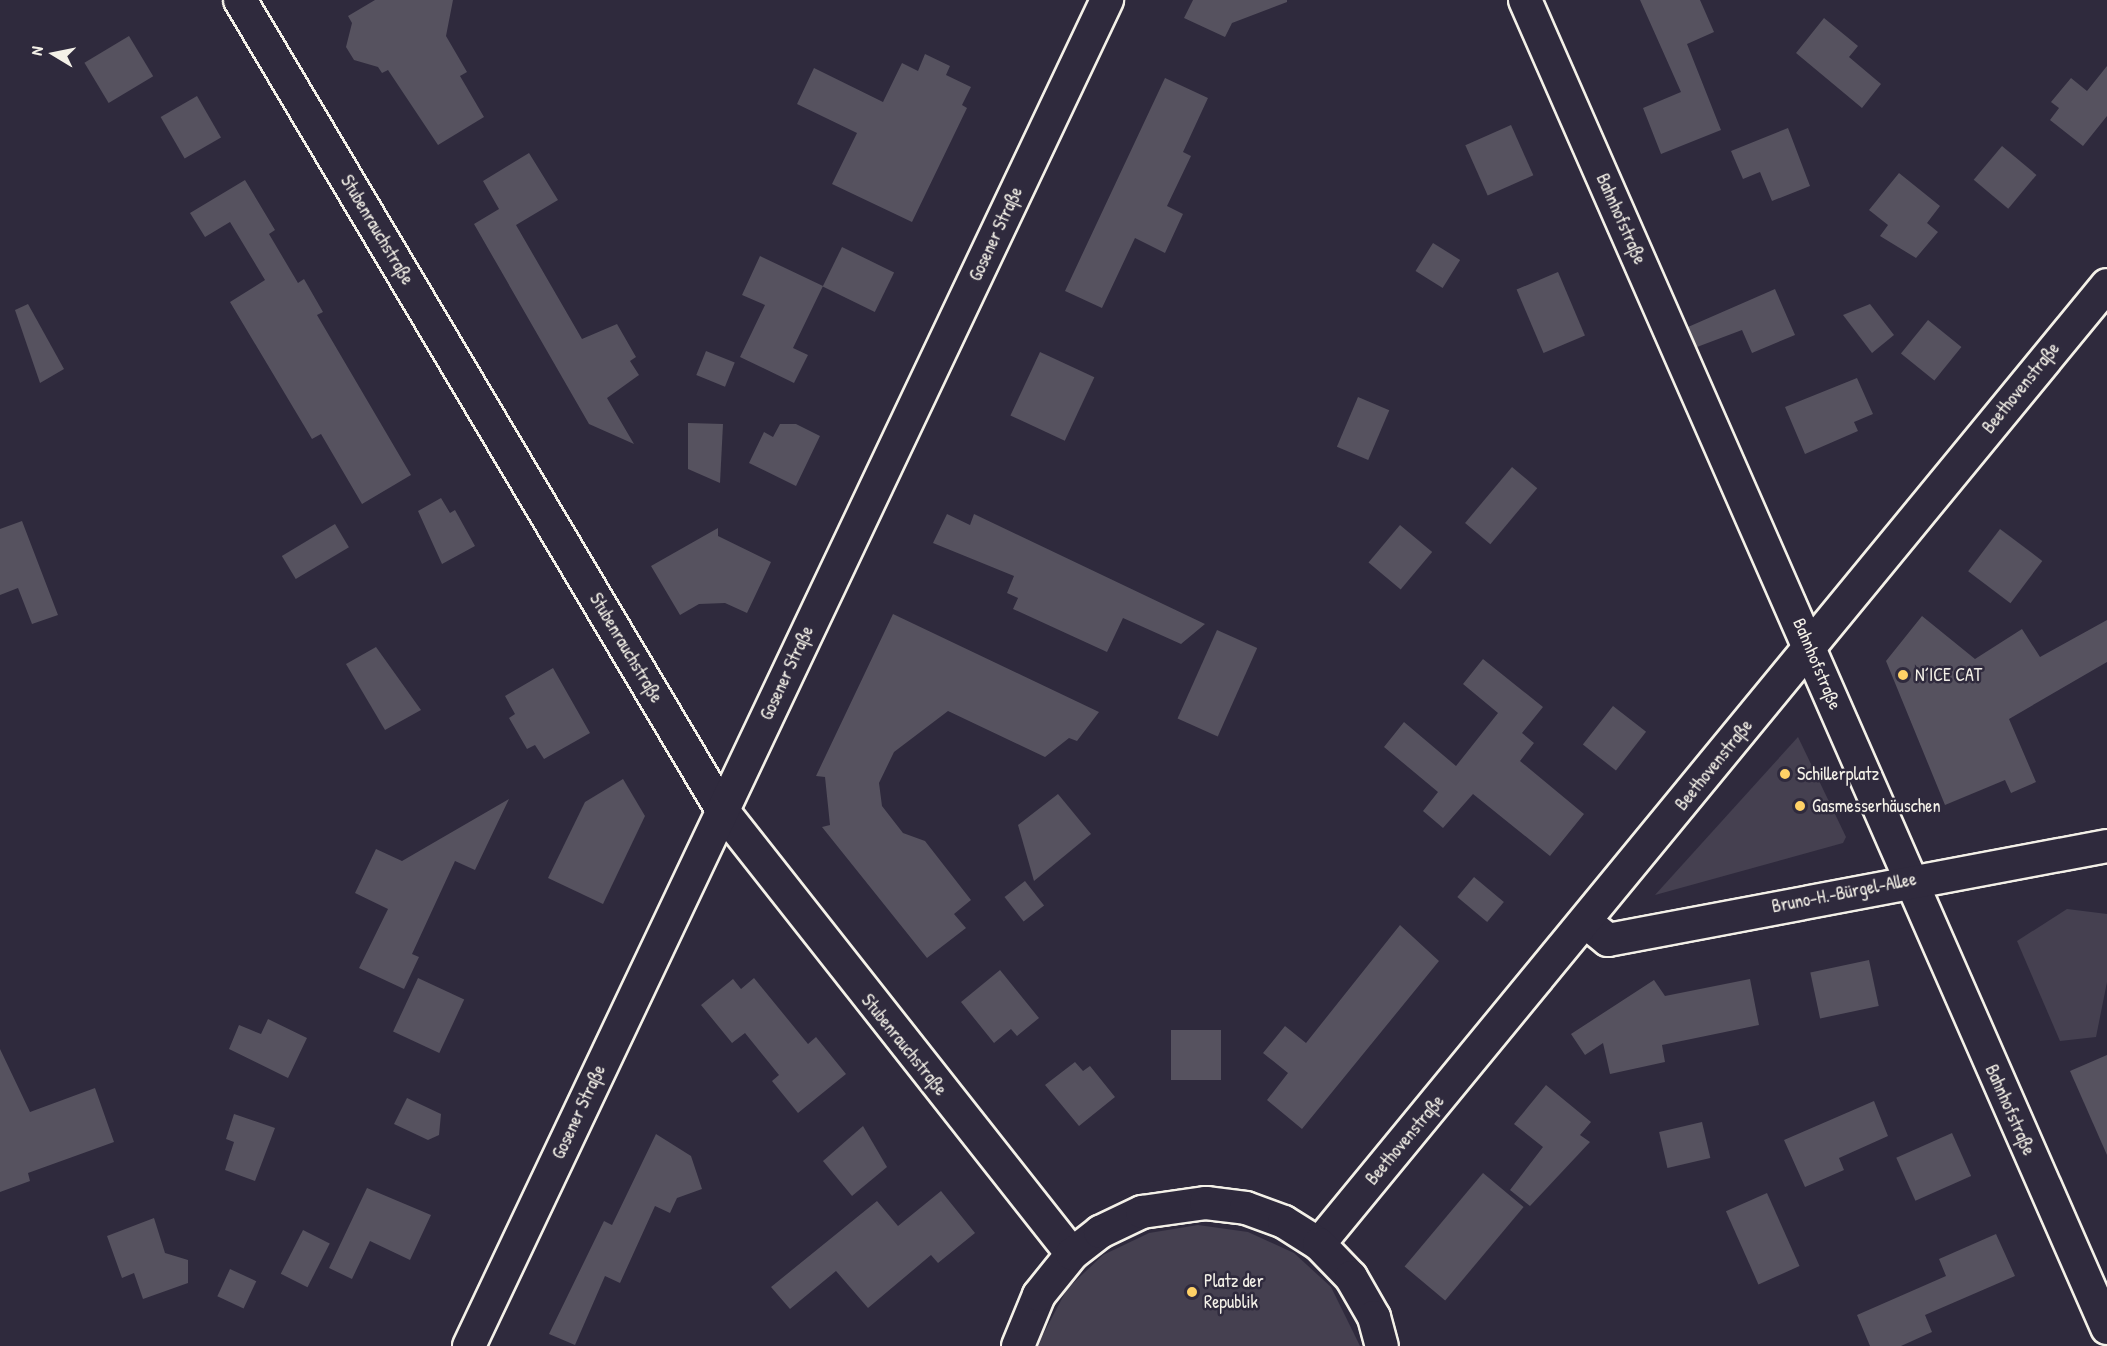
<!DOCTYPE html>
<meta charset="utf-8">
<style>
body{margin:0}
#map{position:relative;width:2107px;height:1346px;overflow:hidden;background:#2f2a3d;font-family:"Patrick Hand",sans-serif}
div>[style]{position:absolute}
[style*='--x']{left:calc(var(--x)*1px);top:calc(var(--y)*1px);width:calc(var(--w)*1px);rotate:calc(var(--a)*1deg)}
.green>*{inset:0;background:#454050}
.building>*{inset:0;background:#56525f;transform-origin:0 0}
.roads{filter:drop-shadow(2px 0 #f4f1e8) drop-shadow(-2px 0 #f4f1e8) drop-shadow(0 2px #f4f1e8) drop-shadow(0 -2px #f4f1e8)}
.minor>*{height:32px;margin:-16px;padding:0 16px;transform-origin:16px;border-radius:16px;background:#2f2a3d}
.dots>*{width:16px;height:16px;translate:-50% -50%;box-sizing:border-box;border:3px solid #2f2a3d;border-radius:50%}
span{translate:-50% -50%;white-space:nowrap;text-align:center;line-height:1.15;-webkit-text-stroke:5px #2f2a3d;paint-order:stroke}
.street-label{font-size:18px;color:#f4f1e8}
.poi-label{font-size:18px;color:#f4f1e8}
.left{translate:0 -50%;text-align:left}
.north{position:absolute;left:24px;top:24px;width:60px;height:60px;-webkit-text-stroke:4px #2f2a3d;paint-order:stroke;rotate:280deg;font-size:16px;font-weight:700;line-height:24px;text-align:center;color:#f4f1e8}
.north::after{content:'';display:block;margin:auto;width:21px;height:27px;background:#f4f1e8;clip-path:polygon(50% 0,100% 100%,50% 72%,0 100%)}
</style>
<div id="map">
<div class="green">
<div style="clip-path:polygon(1798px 737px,1846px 837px,1843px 843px,1655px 895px)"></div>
<div style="clip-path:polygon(2067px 909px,2107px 914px,2107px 982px,2096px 1037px,2060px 1041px,2017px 941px)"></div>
<div style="clip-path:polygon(1198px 1225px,1248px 1232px,1294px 1253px,1331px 1287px,1360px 1346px,1037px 1346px,1067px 1289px,1103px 1255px,1149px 1233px)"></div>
</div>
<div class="building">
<div style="clip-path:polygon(375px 0,453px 0,446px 36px,467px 72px,460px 76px,484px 117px,438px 145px,388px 70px,382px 73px,378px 67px,354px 60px,346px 47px,352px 23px,348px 16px)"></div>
<div style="clip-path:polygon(1193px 0,1287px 0,1287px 2px,1232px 23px,1225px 37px,1184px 18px)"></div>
<div style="clip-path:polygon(1640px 0,1700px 0,1714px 32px,1687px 44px,1721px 130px,1661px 154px,1643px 108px,1681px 92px)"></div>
<div style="clip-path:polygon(1824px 18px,1858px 46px,1849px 57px,1881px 84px,1862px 108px,1796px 53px)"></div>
<div style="left:129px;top:36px;width:47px;height:52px;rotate:59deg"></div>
<div style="clip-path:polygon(925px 54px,950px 66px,946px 75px,971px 87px,962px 105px,967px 108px,912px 222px,832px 184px,857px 133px,797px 104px,814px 68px,883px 102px,902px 63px,918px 71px)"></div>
<div style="clip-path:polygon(2107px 66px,2107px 116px,2083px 146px,2050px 120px,2059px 108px,2051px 102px,2071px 78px,2087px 91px)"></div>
<div style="clip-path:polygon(1165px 78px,1208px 98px,1183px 152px,1191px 156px,1167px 206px,1183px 214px,1165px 253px,1135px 238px,1102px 308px,1065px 291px)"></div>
<div style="left:197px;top:96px;width:48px;height:42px;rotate:60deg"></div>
<div style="left:1511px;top:125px;width:55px;height:50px;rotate:66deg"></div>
<div style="clip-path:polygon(1788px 128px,1810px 186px,1772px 201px,1760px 172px,1743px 179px,1731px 151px)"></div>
<div style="left:2002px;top:146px;width:45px;height:44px;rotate:40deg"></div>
<div style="clip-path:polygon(529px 153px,558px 200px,516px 225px,582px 339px,617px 324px,636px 357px,630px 361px,639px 375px,607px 398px,634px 444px,589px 424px,474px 224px,499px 209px,483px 181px)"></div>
<div style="clip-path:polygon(1899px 173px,1940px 206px,1927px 223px,1938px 232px,1916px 258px,1880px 236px,1888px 225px,1869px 210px)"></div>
<div style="clip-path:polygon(245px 180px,275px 230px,269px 234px,298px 283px,304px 279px,323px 312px,317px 315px,411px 475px,362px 504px,321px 434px,312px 439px,230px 302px,265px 280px,230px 222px,205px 237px,190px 213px)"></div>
<div style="left:1433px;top:243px;width:32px;height:33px;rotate:32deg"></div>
<div style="left:842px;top:247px;width:58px;height:44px;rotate:26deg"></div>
<div style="clip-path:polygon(760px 256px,823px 286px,793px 348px,808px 355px,794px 383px,740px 357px,765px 305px,742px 295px)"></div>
<div style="left:1558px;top:272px;width:69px;height:45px;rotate:67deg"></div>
<div style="clip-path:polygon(1775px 289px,1795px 335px,1752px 353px,1742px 330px,1697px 347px,1688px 327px)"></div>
<div style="clip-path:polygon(28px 304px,64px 369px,40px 383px,15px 310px)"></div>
<div style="clip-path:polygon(1870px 304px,1894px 335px,1872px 353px,1843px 315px)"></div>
<div style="left:1928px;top:320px;width:43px;height:43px;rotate:39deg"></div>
<div style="left:706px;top:351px;width:31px;height:26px;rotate:22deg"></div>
<div style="left:1040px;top:352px;width:60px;height:70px;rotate:25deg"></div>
<div style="clip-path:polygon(1857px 378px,1873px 414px,1854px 422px,1858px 431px,1805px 454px,1785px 407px)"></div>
<div style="left:1358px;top:397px;width:34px;height:54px;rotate:23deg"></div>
<div style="clip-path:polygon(688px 423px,723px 424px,720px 483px,688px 469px)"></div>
<div style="clip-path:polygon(780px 424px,796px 424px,820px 436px,796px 486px,749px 463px,764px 432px,773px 437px)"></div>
<div style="left:1512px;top:467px;width:33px;height:73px;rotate:40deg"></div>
<div style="clip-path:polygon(441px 498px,450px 513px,455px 510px,475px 546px,442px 564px,418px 511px)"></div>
<div style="clip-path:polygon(947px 514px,970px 525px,974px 514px,1205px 624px,1181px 644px,1123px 618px,1107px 652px,1013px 609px,1018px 598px,1007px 593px,1014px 576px,933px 543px)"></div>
<div style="clip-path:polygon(22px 521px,58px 615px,32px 624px,18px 588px,0 595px,0 529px)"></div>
<div style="left:335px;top:524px;width:27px;height:62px;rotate:59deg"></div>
<div style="left:1400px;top:525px;width:42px;height:49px;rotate:40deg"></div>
<div style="clip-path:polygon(718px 528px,718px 536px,771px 562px,747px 613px,725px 603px,699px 604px,680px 615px,651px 566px)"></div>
<div style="left:2000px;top:529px;width:53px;height:53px;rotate:37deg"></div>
<div style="clip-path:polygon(893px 614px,1099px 712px,1077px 741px,1069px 738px,1045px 757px,948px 711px,894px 752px,879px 783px,882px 806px,903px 833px,925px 841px,971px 900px,954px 914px,966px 928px,927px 958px,822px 827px,830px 825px,825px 777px,816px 776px)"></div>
<div style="clip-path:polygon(1922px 616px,1975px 659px,2022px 629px,2040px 657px,2107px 620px,2107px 662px,2009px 719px,2036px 782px,2011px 793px,2005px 780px,1945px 805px,1886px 661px)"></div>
<div style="left:1217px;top:630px;width:44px;height:97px;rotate:24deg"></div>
<div style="clip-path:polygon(376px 647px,421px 710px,385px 730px,346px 664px)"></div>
<div style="clip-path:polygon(1483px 659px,1543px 707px,1522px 733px,1534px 743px,1520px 761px,1584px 814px,1550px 856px,1473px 794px,1443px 828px,1423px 811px,1438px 792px,1384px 747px,1404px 722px,1456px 766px,1498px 713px,1463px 684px)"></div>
<div style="clip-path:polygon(553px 668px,590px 733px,544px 759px,535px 745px,527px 749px,509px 718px,515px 714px,505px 696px)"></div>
<div style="left:1613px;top:706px;width:42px;height:49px;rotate:38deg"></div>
<div style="clip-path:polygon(623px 779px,645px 816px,603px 904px,548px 878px,585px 802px)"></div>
<div style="clip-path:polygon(1058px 794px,1091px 834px,1034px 881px,1018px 825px)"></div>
<div style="clip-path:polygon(509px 799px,475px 870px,455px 861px,412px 954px,419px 957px,404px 989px,359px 968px,388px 909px,355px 893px,376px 849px,402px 861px)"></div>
<div style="left:1474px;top:877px;width:39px;height:26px;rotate:40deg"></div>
<div style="left:1025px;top:881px;width:31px;height:26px;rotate:52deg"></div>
<div style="clip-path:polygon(1400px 925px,1439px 961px,1302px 1129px,1267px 1100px,1288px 1073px,1263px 1053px,1285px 1026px,1306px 1043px)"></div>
<div style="left:1869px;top:960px;width:47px;height:60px;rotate:78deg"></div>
<div style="clip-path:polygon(1000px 970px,1039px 1018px,1017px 1036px,1011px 1029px,994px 1043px,961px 1002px)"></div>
<div style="left:418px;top:978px;width:51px;height:59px;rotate:25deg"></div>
<div style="clip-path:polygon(754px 978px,808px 1044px,816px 1037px,846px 1074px,798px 1113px,772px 1081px,779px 1075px,745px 1033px,732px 1043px,701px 1005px,733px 979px,741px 989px)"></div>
<div style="clip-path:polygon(1750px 979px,1759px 1025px,1662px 1045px,1665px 1062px,1610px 1074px,1603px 1043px,1585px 1055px,1571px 1034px,1654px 980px,1665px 996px)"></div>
<div style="clip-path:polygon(268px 1019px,307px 1038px,288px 1078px,229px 1049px,239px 1025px,261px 1034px)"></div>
<div style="left:1171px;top:1030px;width:50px;height:50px"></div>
<div style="clip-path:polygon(0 1049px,30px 1112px,95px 1088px,114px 1142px,28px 1173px,30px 1181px,0 1192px)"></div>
<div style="clip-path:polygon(2107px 1055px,2107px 1155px,2070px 1071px)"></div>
<div style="clip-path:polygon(1075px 1062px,1083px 1071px,1090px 1066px,1115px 1097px,1079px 1126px,1045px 1085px)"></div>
<div style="clip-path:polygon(1546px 1085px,1591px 1122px,1580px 1135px,1590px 1142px,1530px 1206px,1510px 1190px,1543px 1147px,1514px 1124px)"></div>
<div style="clip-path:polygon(407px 1098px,441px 1114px,439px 1135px,428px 1140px,394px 1124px)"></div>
<div style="clip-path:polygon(1874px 1101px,1888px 1136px,1839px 1158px,1844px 1170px,1805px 1187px,1784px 1140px)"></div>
<div style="clip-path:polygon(234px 1114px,275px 1128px,255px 1181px,225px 1170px,234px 1142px,226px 1139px)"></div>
<div style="left:1702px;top:1122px;width:37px;height:44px;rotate:77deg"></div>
<div style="clip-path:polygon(863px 1126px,887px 1167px,852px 1196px,823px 1161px)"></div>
<div style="left:1952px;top:1133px;width:47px;height:61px;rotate:66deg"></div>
<div style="clip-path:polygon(656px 1134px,691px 1156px,702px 1189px,677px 1198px,670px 1213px,655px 1206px,620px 1283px,605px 1276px,575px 1345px,549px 1334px,604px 1221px,612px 1225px)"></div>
<div style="left:1483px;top:1173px;width:53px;height:122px;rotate:40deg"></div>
<div style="clip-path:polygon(367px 1188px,431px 1215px,410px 1260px,370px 1241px,352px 1279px,329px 1268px)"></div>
<div style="clip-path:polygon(941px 1191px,975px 1233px,938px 1263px,931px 1255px,868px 1308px,836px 1271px,790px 1309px,771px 1287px,877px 1201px,898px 1226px)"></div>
<div style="left:1767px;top:1193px;width:80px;height:45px;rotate:66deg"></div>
<div style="clip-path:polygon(154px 1218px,165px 1253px,188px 1260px,188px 1283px,143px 1299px,134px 1273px,122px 1278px,107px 1236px)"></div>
<div style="left:303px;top:1230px;width:30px;height:49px;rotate:27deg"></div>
<div style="clip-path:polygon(1996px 1234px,2015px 1276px,1925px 1315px,1932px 1332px,1901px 1346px,1870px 1346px,1857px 1315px,1946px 1276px,1939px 1259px)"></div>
<div style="left:230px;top:1269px;width:29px;height:30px;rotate:25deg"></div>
</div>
<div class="roads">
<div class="minor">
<div style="--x:240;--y:0;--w:943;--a:59.24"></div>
<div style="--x:722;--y:810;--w:565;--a:51.75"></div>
<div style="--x:1525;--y:0;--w:1450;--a:66.33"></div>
<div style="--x:1587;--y:923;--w:27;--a:39"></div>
<div style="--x:1608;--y:940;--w:508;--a:-10.67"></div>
<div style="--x:1319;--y:1244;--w:1241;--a:-50.59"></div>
<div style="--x:469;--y:1346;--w:1490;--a:-64.64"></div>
<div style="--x:1018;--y:1346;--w:55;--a:-67.6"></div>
<div style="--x:1039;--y:1295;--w:53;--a:-51.2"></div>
<div style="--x:1072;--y:1254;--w:36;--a:-38"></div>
<div style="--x:1100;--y:1232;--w:47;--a:-25.5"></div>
<div style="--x:1142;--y:1212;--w:65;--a:-8"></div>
<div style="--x:1206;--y:1203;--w:40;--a:7.1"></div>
<div style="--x:1246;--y:1208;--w:40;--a:20.2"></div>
<div style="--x:1284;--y:1222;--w:41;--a:32.2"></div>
<div style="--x:1319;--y:1244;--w:46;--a:45.9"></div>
<div style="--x:1351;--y:1277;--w:46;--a:60.1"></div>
<div style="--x:1374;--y:1317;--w:30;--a:75"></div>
</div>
</div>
<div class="dots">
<div style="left:1903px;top:675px;background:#ffd166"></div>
<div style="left:1785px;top:774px;background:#ffd166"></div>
<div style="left:1800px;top:806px;background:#ffd166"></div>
<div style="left:1192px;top:1292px;background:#ffd166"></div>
</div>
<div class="street-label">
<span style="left:1621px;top:219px;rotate:66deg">Bahnhofstraße</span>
<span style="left:377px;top:230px;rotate:59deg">Stubenrauchstraße</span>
<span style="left:996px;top:234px;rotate:-65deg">Gosener Straße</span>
<span style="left:2021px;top:388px;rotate:-51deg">Beethovenstraße</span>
<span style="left:626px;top:648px;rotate:59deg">Stubenrauchstraße</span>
<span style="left:1817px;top:664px;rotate:67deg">Bahnhofstraße</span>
<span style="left:787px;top:673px;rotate:-65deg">Gosener Straße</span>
<span style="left:1714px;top:765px;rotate:-51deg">Beethovenstraße</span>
<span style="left:1844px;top:893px;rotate:-11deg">Bruno-H.-Bürgel-Allee</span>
<span style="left:904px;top:1045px;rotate:51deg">Stubenrauchstraße</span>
<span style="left:2010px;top:1110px;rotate:66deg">Bahnhofstraße</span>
<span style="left:579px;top:1112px;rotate:-65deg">Gosener Straße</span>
<span style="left:1405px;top:1140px;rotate:-50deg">Beethovenstraße</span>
</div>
<div class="poi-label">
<span class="left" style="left:1915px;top:675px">N´ICE CAT</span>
<span class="left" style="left:1797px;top:774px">Schillerplatz</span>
<span class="left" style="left:1812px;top:806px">Gasmesserhäuschen</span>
<span class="left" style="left:1204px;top:1292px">Platz der<br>Republik</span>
</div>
<div class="north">N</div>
</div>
